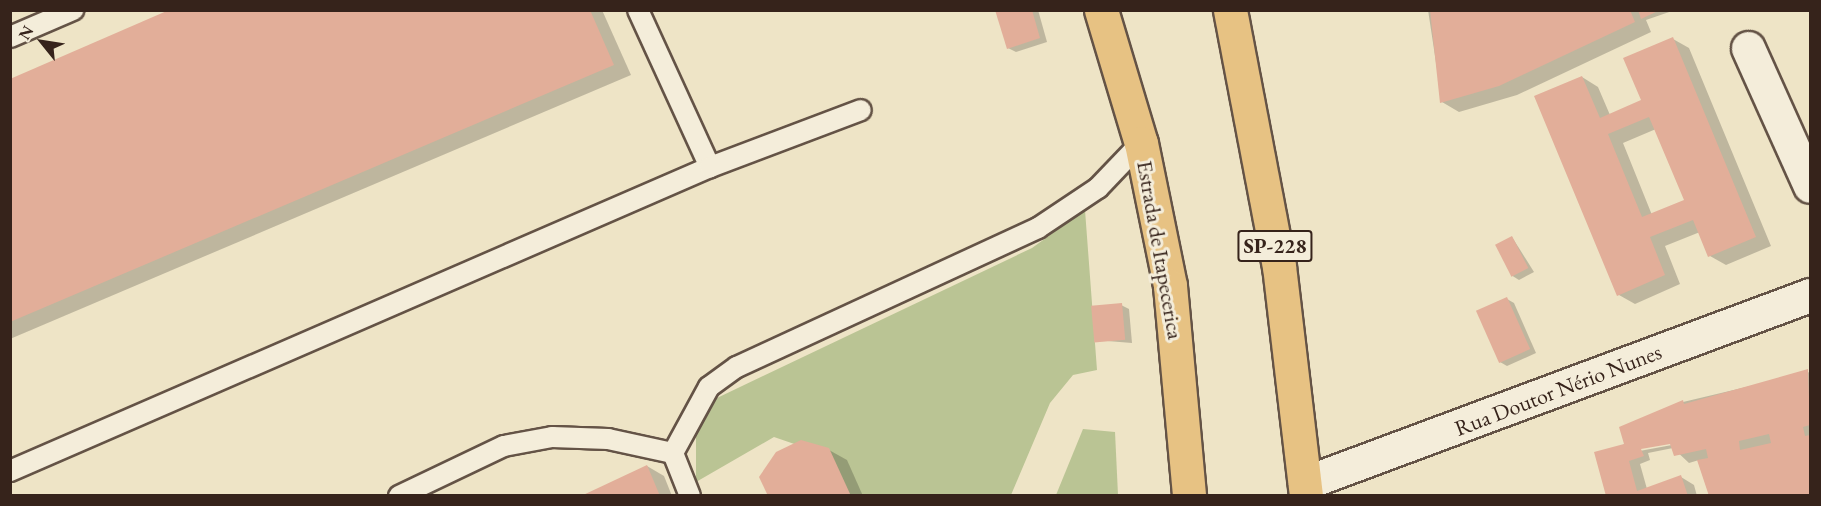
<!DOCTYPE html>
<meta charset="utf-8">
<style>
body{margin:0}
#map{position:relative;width:1821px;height:506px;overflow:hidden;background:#eee4c6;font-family:"EB Garamond",serif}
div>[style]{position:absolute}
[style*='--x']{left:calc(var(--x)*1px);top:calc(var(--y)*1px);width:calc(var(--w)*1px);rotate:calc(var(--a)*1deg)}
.green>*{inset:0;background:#bac494}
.shadow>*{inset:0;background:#0003}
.building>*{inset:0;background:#e2ae99;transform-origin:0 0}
.roads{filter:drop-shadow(2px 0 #645346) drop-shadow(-2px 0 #645346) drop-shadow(0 2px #645346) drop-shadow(0 -2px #645346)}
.service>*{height:20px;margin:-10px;padding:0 10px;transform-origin:10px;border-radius:10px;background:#f4edda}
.minor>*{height:33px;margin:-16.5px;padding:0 16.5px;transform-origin:16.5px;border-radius:16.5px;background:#f4edda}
.primary>*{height:33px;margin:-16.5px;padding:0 16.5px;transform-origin:16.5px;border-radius:16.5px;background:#e7c283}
span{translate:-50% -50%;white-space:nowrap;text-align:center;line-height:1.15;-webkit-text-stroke:6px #f4edda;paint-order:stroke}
.shield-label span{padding:2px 4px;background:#f4edda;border:2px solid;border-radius:4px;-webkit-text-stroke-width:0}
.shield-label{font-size:21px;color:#36231b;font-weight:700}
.street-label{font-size:22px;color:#36231b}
.frame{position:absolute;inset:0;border:12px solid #36231b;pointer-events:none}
.north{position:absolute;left:12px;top:12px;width:60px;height:60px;-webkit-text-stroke:4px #f4edda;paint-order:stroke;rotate:300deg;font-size:16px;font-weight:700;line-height:24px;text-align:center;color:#36231b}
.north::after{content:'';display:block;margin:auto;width:21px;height:27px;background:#36231b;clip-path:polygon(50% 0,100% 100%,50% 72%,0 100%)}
</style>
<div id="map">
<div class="green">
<div style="clip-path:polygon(1085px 210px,1097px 370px,1073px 375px,1050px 403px,1011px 495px,826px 495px,806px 448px,774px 437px,696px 482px,696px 433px,717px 398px,1032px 248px)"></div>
<div style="clip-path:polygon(1083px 429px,1115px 432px,1118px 495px,1056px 495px)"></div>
</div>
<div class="shadow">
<div style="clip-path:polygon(172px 10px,602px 10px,631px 75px,10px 339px,10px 81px)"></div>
<div style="clip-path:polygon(997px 10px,1038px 10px,1047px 42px,1016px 52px,1008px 48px)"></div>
<div style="clip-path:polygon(1428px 10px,1675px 10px,1646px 20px,1651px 32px,1517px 95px,1459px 112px,1442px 102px)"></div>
<div style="clip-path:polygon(evenodd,1673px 39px,1689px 48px,1771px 246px,1726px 265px,1710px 256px,1700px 232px,1665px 246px,1680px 284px,1635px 304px,1619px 295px,1582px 77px,1598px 87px,1610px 115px,1643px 101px,1673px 39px,1656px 129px,1686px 201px,1652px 215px,1623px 143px,1656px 129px)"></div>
<div style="clip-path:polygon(1512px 237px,1534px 272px,1519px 280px,1511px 275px)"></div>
<div style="clip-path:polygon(1507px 299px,1514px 303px,1536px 353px,1507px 366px,1500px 362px)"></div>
<div style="clip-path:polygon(1121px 305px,1129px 309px,1132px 343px,1095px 340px)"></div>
<div style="clip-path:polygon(evenodd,1810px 372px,1810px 496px,1710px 496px,1699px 460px,1689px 463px,1673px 448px,1648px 453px,1650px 460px,1640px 464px,1647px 489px,1681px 477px,1694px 485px,1697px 496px,1606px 496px,1623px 445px,1683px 402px,1810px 372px,1672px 442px,1672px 445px,1634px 452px,1634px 449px,1672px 442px)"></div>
<div style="clip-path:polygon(829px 450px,847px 460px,863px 496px,770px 496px)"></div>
<div style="clip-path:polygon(647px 466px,664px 476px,672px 496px,585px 496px)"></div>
</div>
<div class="building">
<div style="clip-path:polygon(169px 10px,590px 10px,614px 65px,10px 322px,10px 79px)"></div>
<div style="clip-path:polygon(995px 10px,1032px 10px,1040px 38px,1007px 49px)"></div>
<div style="clip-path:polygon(1430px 10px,1630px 10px,1635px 22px,1499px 86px,1440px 103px)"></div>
<div style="clip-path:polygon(1638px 10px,1660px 10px,1641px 19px)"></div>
<div style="clip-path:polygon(evenodd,1673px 37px,1756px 237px,1708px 257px,1693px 220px,1650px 237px,1665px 275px,1617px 296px,1534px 96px,1582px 76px,1600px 118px,1641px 100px,1623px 58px,1673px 37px,1649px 117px,1684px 200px,1642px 217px,1608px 134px,1649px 117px)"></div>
<div style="left:1512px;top:236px;width:36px;height:19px;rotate:63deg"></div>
<div style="left:1507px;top:297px;width:57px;height:34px;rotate:66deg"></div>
<div style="left:1122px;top:303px;width:37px;height:31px;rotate:85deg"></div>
<div style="clip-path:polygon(evenodd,1808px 369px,1810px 425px,1803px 427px,1805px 436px,1810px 435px,1810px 496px,1709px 496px,1697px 460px,1708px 458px,1706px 449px,1674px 456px,1670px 444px,1641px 449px,1644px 456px,1629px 461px,1637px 491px,1681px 475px,1688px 496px,1606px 496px,1594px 452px,1624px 444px,1619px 427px,1683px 400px,1684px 404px,1808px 369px,1769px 434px,1771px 443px,1740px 450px,1739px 441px,1769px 434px)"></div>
<div style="clip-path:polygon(801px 440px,829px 448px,851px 496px,768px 496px,759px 477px,776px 452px)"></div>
<div style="clip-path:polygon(647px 465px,660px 496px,581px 496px)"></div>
</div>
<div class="roads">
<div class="service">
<div style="--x:638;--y:10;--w:173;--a:65.4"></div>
<div style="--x:10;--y:37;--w:69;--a:-23.2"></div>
<div style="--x:10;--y:471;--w:763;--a:-23.47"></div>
<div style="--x:710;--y:167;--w:161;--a:-20.7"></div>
<div style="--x:399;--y:496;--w:116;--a:-25.5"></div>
<div style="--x:504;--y:446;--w:49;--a:-10.6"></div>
<div style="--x:552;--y:437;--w:56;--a:2"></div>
<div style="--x:608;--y:439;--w:66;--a:12.2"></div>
<div style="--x:690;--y:496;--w:46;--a:-111.6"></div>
<div style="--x:673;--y:453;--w:75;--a:-61.4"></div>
<div style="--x:709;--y:387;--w:34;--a:-36"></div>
<div style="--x:737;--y:367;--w:332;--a:-24.8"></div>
<div style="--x:1038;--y:228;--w:72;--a:-33.7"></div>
<div style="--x:1098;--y:188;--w:62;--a:-46.3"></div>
</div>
<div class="minor">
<div style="--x:1748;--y:48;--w:151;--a:65.8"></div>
<div style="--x:1305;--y:483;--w:539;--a:-20.42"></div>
</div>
<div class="primary">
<div style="--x:1101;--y:10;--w:139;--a:73.3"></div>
<div style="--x:1141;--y:143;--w:146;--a:78.5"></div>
<div style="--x:1170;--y:286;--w:211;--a:84.8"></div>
<div style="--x:1230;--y:10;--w:261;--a:79.2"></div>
<div style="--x:1279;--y:266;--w:232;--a:83.3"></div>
</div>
</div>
<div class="shield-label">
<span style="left:1275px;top:246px">SP-228</span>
</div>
<div class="street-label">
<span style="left:1160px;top:250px;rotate:80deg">Estrada de Itapecerica</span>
<span style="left:1558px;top:390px;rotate:-21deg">Rua Doutor Nério Nunes</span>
</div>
<div class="frame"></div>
<div class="north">N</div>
</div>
